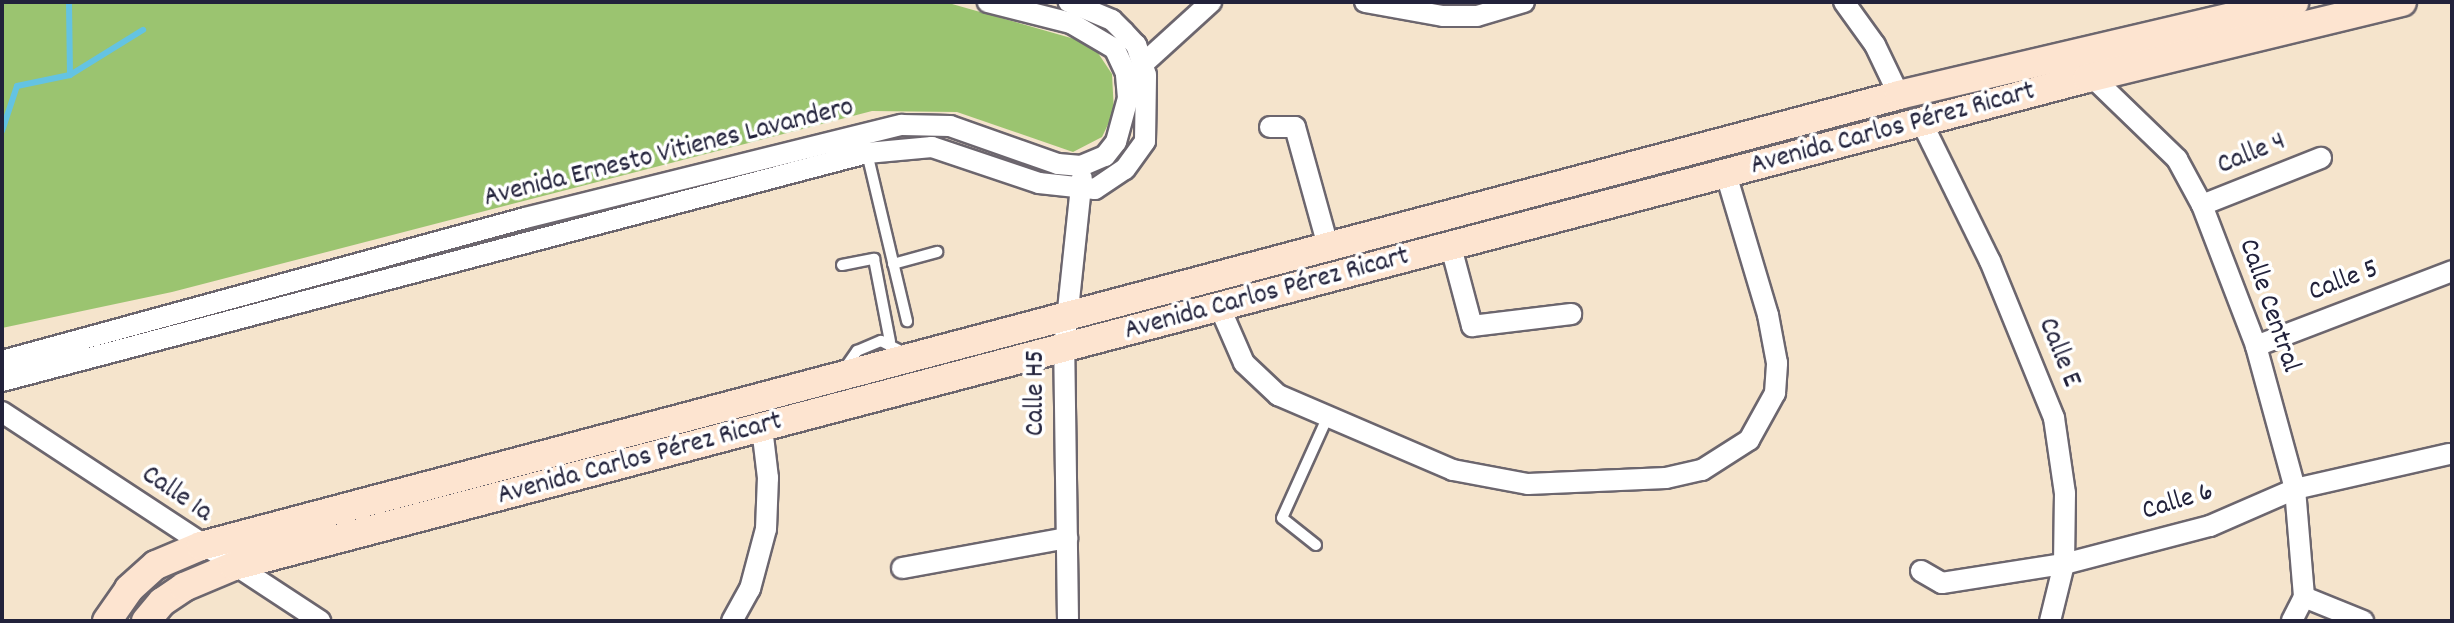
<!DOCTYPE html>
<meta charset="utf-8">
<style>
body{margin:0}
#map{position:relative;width:2454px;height:623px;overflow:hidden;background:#f5e4cc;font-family:Dekko,sans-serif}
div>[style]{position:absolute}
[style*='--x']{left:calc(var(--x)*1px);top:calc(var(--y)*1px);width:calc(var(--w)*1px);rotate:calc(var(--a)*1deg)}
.green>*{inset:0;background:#9bc470}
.stream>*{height:6px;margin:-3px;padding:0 3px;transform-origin:3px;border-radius:3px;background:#64c3e2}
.roads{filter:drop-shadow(2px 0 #6c666e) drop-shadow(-2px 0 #6c666e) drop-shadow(0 2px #6c666e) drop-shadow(0 -2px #6c666e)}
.lane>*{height:10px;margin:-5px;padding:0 5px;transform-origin:5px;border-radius:5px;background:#fff}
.street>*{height:20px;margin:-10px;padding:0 10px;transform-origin:10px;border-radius:10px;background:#fff}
.secondary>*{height:28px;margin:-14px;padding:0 14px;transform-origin:14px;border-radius:14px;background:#fde4d0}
span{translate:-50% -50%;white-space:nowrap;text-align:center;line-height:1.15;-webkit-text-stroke:7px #fff;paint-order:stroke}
.street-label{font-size:28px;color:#22223b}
.frame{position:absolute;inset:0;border:4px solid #22223b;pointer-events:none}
</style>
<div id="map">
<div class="green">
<div style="clip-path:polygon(2px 2px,945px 2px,1092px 44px,1112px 74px,1114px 112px,1102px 137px,1073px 152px,957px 112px,872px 111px,172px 292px,2px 328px)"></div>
</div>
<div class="stream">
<div style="--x:70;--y:75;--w:86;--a:-31.7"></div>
<div style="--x:2;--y:131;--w:47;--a:-71.6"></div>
<div style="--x:17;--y:86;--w:54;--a:-11.7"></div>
<div style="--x:70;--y:75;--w:73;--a:-90.8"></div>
</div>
<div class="roads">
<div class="lane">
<div style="--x:867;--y:153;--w:173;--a:76.6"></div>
<div style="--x:893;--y:264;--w:46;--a:-15.3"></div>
<div style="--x:842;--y:265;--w:33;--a:-11"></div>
<div style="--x:874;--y:259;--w:84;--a:79"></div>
<div style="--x:845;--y:368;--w:21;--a:-55"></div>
<div style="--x:857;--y:351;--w:26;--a:-23"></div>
<div style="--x:881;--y:341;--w:31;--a:27"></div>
<div style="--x:1316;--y:545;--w:43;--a:-141.5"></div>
<div style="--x:1282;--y:518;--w:112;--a:-65.7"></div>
</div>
<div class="street">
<div style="--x:1365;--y:2;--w:79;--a:10.2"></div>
<div style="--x:1443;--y:16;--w:34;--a:0"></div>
<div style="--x:1477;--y:16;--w:49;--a:-16.6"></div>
<div style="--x:1844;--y:2;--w:53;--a:54.2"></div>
<div style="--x:1875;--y:45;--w:55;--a:64.4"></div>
<div style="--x:1144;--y:63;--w:91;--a:-42.3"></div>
<div style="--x:2086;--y:71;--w:127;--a:44"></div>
<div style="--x:2177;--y:159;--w:52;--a:61.5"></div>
<div style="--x:2202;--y:205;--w:151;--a:69"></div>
<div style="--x:2256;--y:346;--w:148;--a:74.7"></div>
<div style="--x:2295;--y:489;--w:108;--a:85.2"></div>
<div style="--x:2304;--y:597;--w:27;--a:117"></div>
<div style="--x:1922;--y:123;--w:154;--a:63.8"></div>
<div style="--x:1990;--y:261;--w:170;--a:67.8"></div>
<div style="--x:2054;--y:418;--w:76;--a:81.7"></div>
<div style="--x:2065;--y:493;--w:71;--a:90.8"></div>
<div style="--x:2064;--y:564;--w:59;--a:103.8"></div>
<div style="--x:1270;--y:127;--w:25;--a:0"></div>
<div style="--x:1295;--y:127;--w:123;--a:74.5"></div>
<div style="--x:2202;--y:205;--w:128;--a:-21.6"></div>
<div style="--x:1451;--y:247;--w:82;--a:75.1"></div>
<div style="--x:1472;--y:326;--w:100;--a:-6.9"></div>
<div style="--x:1220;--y:308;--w:60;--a:66.4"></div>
<div style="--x:1244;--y:363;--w:47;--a:43.3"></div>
<div style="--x:1278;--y:395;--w:190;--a:23.2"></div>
<div style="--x:1453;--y:470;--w:76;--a:10.6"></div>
<div style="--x:1528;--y:484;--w:138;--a:-2.5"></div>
<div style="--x:1666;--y:478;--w:37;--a:-13"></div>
<div style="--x:1702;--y:470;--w:56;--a:-32.6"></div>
<div style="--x:1749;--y:440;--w:54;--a:-61"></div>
<div style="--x:1775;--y:393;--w:30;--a:-86"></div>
<div style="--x:1777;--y:363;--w:49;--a:-100.6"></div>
<div style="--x:1768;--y:315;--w:147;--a:-106.6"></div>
<div style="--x:2256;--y:346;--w:210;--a:-20.9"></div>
<div style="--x:2;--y:361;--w:542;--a:-15.29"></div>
<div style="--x:525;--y:218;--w:388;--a:-13.9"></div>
<div style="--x:902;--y:125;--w:48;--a:1.2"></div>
<div style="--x:950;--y:126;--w:114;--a:19.4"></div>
<div style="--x:1058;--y:164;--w:23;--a:5"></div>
<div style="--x:1081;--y:166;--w:26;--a:-23"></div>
<div style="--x:1105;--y:156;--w:18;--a:-52"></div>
<div style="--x:1116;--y:142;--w:46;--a:-74.7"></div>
<div style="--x:1128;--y:98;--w:25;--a:-95"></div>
<div style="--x:1126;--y:73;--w:26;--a:-115"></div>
<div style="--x:1115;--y:49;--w:51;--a:-149.4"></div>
<div style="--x:1071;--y:23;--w:86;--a:-165.8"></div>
<div style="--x:2;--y:381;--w:895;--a:-14.77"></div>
<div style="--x:867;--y:153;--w:65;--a:-5.3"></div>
<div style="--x:932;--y:147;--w:113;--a:18.6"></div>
<div style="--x:1039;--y:183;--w:56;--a:6.1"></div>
<div style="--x:1095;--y:189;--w:36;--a:-34"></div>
<div style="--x:1125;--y:169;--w:34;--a:-54"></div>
<div style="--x:1145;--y:141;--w:66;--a:-89.1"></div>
<div style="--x:1146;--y:75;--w:32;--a:-108"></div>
<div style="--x:1136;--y:45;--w:18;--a:-133"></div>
<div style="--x:1124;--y:32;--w:17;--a:-135"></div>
<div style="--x:1112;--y:20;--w:47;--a:-157.3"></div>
<div style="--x:2;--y:412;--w:381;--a:33.3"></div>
<div style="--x:902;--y:568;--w:168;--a:-10.3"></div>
<div style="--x:1921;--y:571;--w:24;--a:30"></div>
<div style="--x:1942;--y:583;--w:123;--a:-8.9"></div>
<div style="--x:2064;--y:564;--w:151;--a:-14.6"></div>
<div style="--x:2210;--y:526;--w:93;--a:-23.5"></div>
<div style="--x:2295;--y:489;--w:158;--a:-12.8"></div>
<div style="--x:2304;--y:597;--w:64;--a:22.1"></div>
<div style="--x:732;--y:621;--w:37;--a:-61"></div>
<div style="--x:750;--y:589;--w:62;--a:-75.1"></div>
<div style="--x:766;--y:529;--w:51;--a:-87.8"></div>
<div style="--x:768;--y:478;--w:50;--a:-96.8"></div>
<div style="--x:1068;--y:621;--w:273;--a:-90.8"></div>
<div style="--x:1064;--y:348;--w:171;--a:-84"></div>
</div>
<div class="secondary">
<div style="--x:107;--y:621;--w:39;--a:-55"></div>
<div style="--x:129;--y:589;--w:36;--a:-42"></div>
<div style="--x:156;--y:565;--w:49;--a:-22.9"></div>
<div style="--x:201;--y:546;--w:1757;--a:-14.87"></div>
<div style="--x:1899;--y:95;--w:406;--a:-13.2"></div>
<div style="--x:146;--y:621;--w:25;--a:-50"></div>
<div style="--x:162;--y:602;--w:27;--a:-34"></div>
<div style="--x:184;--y:587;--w:54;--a:-22.8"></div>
<div style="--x:234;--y:566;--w:1917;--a:-14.75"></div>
<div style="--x:2088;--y:78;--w:323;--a:-13.6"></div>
</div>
</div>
<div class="street-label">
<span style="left:1893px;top:130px;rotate:-15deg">Avenida Carlos Pérez Ricart</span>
<span style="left:669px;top:154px;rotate:-14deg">Avenida Ernesto Vitienes Lavandero</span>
<span style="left:2252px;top:155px;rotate:-22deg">Calle 4</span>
<span style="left:2344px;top:282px;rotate:-21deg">Calle 5</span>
<span style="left:1267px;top:295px;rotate:-15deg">Avenida Carlos Pérez Ricart</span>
<span style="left:2268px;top:306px;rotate:71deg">Calle Central</span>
<span style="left:2058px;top:353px;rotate:68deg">Calle E</span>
<span style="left:1037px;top:393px;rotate:-90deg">Calle H5</span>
<span style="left:640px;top:460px;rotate:-15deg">Avenida Carlos Pérez Ricart</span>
<span style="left:176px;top:495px;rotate:34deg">Calle 1a</span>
<span style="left:2178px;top:503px;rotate:-17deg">Calle 6</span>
</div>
<div class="frame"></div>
</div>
